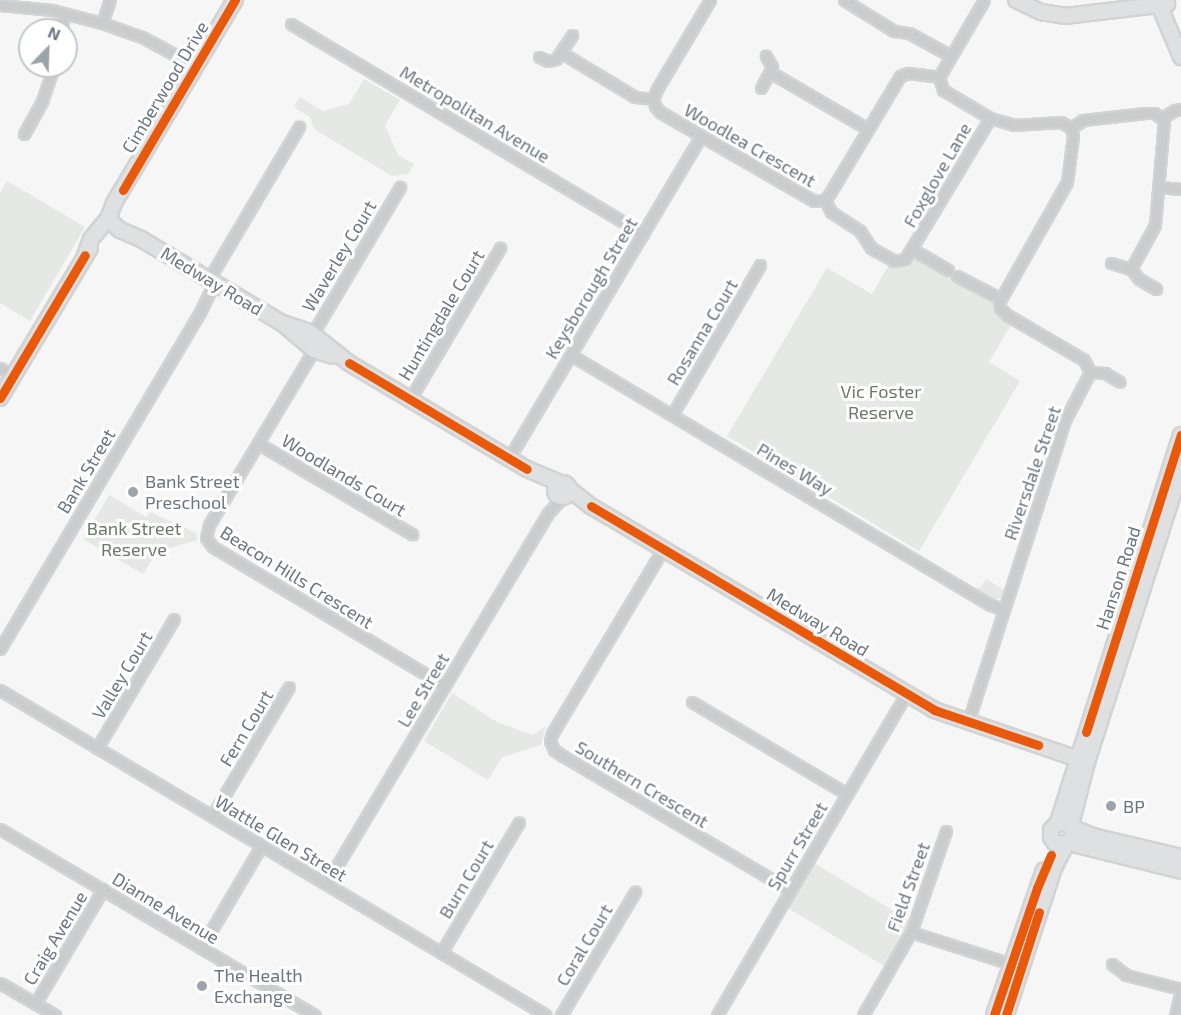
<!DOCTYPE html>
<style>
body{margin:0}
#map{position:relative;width:1181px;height:1015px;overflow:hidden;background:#f6f6f6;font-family:"Exo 2",sans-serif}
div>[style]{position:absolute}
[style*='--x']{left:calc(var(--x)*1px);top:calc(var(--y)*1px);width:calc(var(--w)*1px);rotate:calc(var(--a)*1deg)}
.green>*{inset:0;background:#e5e8e4;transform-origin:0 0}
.roads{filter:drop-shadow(2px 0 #d2d3d3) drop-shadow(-2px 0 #d2d3d3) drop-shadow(0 2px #d2d3d3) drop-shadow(0 -2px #d2d3d3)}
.street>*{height:9px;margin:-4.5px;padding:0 4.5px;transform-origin:4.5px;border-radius:4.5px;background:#cbcccd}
.secondary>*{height:14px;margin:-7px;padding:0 7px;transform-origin:7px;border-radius:7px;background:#dfe0e1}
.secondary>.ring{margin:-7px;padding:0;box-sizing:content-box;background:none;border:14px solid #dfe0e1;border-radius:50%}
.cycleway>*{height:9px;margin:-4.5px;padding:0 4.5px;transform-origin:4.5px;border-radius:4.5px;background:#e8590c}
.dots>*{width:16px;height:16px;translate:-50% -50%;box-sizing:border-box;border:3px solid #fff;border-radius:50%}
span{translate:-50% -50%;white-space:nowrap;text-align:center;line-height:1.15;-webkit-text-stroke:6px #fff;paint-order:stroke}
.street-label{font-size:18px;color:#6a7682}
.park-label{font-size:18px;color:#6b7a68}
.poi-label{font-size:18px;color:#6a7682}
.left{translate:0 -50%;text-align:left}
.north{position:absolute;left:18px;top:18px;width:60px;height:60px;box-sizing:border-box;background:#fff;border:2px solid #c3c8cd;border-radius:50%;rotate:23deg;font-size:16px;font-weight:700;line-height:24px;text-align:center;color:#6a7682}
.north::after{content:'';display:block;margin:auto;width:21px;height:27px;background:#9ba3ab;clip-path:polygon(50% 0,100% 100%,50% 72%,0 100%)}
</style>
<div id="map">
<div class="green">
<div style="clip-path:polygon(364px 79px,400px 100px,385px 125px,398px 155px,414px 164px,408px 174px,392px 176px,314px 129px,310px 117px,294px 107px,300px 97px,322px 111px,349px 104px)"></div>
<div style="clip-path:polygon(7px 181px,85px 227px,30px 321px,0 303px,0 193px)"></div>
<div style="clip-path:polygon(918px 258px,994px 302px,997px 312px,1012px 323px,989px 362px,1020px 381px,919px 551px,727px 436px,827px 268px,872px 294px,890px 263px,903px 264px)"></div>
<div style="clip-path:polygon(109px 495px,146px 517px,150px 512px,196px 533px,197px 540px,157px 552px,143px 574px,83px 539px)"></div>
<div style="clip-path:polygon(986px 579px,1006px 591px,1002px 597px,994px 600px,975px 590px,977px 587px,980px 588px)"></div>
<div style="clip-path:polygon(452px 693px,497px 722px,532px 735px,546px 726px,541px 745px,502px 757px,488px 780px,424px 741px)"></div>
<div style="left:812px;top:862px;width:116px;height:52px;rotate:31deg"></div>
</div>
<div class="roads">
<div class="street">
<div style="--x:710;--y:0;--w:104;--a:120.8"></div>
<div style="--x:657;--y:89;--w:11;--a:112"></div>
<div style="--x:653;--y:99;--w:7;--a:74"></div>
<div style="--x:655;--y:106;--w:8;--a:50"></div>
<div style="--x:660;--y:112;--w:178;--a:30"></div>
<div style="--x:814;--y:201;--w:11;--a:-5"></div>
<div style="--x:825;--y:200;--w:9;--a:-54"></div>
<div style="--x:830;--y:193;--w:136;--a:-59.1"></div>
<div style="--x:900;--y:76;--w:9;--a:-21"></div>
<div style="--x:908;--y:73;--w:31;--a:7"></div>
<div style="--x:844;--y:0;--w:59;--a:31.8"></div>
<div style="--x:894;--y:31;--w:15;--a:8"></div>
<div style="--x:909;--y:33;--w:48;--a:28.7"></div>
<div style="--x:0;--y:5;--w:52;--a:5.5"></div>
<div style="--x:52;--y:10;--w:52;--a:14.6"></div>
<div style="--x:102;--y:23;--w:42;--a:19.3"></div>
<div style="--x:142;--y:37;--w:61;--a:28.2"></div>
<div style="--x:102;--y:23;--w:24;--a:-71"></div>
<div style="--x:291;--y:24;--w:410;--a:30.8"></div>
<div style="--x:61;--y:30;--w:17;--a:-77"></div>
<div style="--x:562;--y:53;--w:85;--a:31.1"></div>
<div style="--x:635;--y:97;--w:18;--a:6"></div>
<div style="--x:539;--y:57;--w:10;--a:24"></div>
<div style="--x:548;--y:61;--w:8;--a:-14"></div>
<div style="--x:556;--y:59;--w:29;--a:-56"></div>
<div style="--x:770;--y:72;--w:113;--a:30.2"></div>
<div style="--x:939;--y:77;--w:14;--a:73"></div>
<div style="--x:943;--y:90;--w:55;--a:30.8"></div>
<div style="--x:990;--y:118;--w:25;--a:16"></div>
<div style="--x:1014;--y:125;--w:47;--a:-3.7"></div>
<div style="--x:1061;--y:122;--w:12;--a:31"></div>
<div style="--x:1071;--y:128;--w:8;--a:76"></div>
<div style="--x:1073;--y:136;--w:46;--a:97.4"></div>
<div style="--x:1067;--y:182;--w:138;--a:119.5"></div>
<div style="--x:999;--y:302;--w:6;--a:81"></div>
<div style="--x:1000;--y:308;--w:10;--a:45"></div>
<div style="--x:1007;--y:315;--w:89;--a:30.3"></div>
<div style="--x:1084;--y:360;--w:13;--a:63"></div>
<div style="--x:1090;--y:372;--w:54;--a:117.5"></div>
<div style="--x:1065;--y:420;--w:317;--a:107.8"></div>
<div style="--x:939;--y:77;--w:89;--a:-59.7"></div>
<div style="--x:761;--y:88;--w:24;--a:-62"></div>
<div style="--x:772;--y:67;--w:13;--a:-119"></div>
<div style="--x:1162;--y:118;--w:15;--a:-32"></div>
<div style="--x:1175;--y:110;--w:6;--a:-9"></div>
<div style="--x:1071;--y:128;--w:14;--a:-34"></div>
<div style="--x:1083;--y:120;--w:63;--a:-6.3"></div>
<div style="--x:1146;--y:113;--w:8;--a:0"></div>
<div style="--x:1154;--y:113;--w:12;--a:35"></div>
<div style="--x:1164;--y:120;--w:105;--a:94.9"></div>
<div style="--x:1155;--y:225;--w:50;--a:118.6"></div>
<div style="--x:24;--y:134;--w:38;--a:-61"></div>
<div style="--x:42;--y:101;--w:37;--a:-71"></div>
<div style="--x:1159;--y:187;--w:22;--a:5"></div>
<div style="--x:825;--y:200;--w:13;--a:63"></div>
<div style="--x:831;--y:212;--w:35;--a:33"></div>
<div style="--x:860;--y:231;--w:20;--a:57"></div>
<div style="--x:871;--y:248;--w:26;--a:29"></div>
<div style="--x:894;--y:261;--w:11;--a:-10"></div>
<div style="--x:905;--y:259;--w:165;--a:-58.9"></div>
<div style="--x:912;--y:249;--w:42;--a:30.3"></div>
<div style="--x:1111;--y:263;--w:21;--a:17"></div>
<div style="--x:1131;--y:269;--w:13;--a:51"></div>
<div style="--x:1139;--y:279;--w:20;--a:30"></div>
<div style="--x:957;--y:276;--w:47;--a:27.6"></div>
<div style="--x:209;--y:279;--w:177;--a:-59.4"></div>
<div style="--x:310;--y:338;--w:176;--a:-59.2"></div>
<div style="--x:316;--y:346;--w:209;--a:120.9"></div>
<div style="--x:209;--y:525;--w:13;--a:103"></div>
<div style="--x:206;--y:538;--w:11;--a:52"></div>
<div style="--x:213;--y:547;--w:270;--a:30.9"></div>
<div style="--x:571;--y:355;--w:487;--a:30.8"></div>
<div style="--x:989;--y:604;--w:16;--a:22"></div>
<div style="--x:0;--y:368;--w:16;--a:27"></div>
<div style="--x:1090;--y:372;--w:15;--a:4"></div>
<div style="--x:1105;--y:373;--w:17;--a:31"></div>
<div style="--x:410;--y:399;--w:176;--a:-59.2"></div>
<div style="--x:672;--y:415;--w:174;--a:-59.6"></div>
<div style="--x:259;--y:444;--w:178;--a:30.5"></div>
<div style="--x:509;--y:458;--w:375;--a:-59.2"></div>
<div style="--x:663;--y:549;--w:216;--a:121"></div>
<div style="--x:552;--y:734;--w:7;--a:106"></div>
<div style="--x:550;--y:741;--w:10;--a:66"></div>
<div style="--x:554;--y:750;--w:11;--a:34"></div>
<div style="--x:563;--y:756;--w:264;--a:30.6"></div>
<div style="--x:0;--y:649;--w:394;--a:-59.3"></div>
<div style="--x:201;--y:310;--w:30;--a:-64"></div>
<div style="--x:0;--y:690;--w:635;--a:30.76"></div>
<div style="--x:692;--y:702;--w:180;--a:30.7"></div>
<div style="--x:97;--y:748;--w:150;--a:-59.2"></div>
<div style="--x:212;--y:816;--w:150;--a:-59.2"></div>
<div style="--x:0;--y:829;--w:366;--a:30.6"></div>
<div style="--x:326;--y:884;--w:432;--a:-59.1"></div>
<div style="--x:548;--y:513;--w:21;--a:-47"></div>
<div style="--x:911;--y:932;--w:105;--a:17.7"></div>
<div style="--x:201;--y:948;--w:118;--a:-59.5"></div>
<div style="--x:441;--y:953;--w:152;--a:-59.2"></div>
<div style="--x:1112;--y:964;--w:18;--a:38"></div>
<div style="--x:1126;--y:975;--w:57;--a:14.3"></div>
<div style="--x:0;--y:983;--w:64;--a:30.2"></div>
<div style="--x:35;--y:1004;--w:134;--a:-59.4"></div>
<div style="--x:561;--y:1015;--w:144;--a:-59"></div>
<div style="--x:717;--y:1015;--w:373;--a:-59.5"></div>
<div style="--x:863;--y:1015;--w:96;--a:-60"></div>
<div style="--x:911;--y:932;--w:107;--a:-70.9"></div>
<div style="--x:1175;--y:1015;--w:25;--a:-76"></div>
</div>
<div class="secondary">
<div style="--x:1016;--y:0;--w:28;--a:26"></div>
<div style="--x:1041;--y:12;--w:24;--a:9"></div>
<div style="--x:1065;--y:16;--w:103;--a:-6.7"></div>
<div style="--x:1157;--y:0;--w:62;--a:67.2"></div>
<div style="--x:108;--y:219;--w:16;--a:43"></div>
<div style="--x:120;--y:230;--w:23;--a:23"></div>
<div style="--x:141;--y:239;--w:164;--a:30.8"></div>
<div style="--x:282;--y:323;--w:42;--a:40.2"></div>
<div style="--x:314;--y:350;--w:19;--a:18"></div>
<div style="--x:85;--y:255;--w:17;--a:-69"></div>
<div style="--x:91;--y:239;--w:26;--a:-50"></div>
<div style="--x:108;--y:219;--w:17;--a:-69"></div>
<div style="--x:114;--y:203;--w:236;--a:-59.2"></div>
<div style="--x:282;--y:323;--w:29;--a:18"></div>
<div style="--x:310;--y:332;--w:50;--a:38.5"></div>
<div style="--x:349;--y:363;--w:207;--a:30.8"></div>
<div style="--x:527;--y:469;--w:36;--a:23"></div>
<div style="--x:0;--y:398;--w:175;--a:-59"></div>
<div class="ring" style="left:555px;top:483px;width:0;height:0"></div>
<div style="--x:569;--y:489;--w:28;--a:38"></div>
<div style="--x:591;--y:506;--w:399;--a:30.7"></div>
<div style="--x:934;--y:710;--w:162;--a:18.8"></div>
<div style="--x:1058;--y:822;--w:406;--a:-72.4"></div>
<div style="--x:1071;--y:825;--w:65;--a:-75.7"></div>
<div style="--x:1087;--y:762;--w:307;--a:-72.2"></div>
<div style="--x:1073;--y:828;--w:22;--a:22"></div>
<div style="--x:1093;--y:836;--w:90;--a:13.4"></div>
<div style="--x:1069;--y:843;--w:115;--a:14"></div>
<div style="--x:994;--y:1015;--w:153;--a:-71"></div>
<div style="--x:1006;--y:1015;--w:155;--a:-71.9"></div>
<div style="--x:1054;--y:868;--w:27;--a:-63"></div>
<div style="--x:1066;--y:844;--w:9;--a:-41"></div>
<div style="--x:1073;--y:838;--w:13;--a:-99"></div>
<div style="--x:1071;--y:825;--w:13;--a:-167"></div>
<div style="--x:1058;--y:822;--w:11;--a:131"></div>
<div style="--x:1051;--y:830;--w:7;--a:90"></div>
<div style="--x:1051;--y:837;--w:7;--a:56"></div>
<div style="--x:1055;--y:843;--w:11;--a:5"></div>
</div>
</div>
<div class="cycleway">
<div style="--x:123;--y:190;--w:221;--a:-59.5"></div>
<div style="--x:349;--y:363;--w:207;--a:30.8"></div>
<div style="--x:0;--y:398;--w:166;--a:-59.3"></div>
<div style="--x:591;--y:506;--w:399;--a:30.7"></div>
<div style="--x:934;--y:710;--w:110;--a:18.6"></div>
<div style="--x:1086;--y:732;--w:312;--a:-72.3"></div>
<div style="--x:994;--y:1015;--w:134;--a:-71.3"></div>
<div style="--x:1037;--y:888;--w:36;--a:-67"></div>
<div style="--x:1006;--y:1015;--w:108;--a:-72.2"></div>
</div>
<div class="dots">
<div style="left:133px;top:492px;background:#9ba3ab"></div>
<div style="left:1111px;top:806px;background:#9ba3ab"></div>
<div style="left:202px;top:986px;background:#9ba3ab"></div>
</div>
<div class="street-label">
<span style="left:165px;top:87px;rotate:-59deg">Cimberwood Drive</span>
<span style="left:475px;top:114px;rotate:31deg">Metropolitan Avenue</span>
<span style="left:750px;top:145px;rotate:30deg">Woodlea Crescent</span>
<span style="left:937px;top:175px;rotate:-60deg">Foxglove Lane</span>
<span style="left:339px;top:256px;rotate:-59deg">Waverley Court</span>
<span style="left:212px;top:281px;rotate:31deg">Medway Road</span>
<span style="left:591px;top:288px;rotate:-59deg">Keysborough Street</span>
<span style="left:441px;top:315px;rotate:-59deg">Huntingdale Court</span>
<span style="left:702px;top:332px;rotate:-59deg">Rosanna Court</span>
<span style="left:795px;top:469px;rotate:31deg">Pines Way</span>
<span style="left:86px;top:471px;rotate:-59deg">Bank Street</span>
<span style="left:1032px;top:473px;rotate:-71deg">Riversdale Street</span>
<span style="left:344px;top:475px;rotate:31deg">Woodlands Court</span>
<span style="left:297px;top:577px;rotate:32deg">Beacon Hills Crescent</span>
<span style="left:1118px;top:578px;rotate:-72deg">Hanson Road</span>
<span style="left:818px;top:622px;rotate:31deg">Medway Road</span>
<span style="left:122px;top:675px;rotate:-59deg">Valley Court</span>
<span style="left:423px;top:690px;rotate:-59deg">Lee Street</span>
<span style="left:246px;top:728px;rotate:-59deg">Fern Court</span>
<span style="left:642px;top:784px;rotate:31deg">Southern Crescent</span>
<span style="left:281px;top:838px;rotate:31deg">Wattle Glen Street</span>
<span style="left:797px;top:846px;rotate:-59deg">Spurr Street</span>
<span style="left:466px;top:879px;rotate:-59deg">Burn Court</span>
<span style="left:908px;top:887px;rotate:-70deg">Field Street</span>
<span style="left:166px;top:908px;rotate:31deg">Dianne Avenue</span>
<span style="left:55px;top:938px;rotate:-59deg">Craig Avenue</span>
<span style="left:584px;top:945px;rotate:-59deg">Coral Court</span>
</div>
<div class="park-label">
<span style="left:881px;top:402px">Vic Foster<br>Reserve</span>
<span style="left:134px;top:539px">Bank Street<br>Reserve</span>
</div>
<div class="poi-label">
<span class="left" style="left:145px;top:492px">Bank Street<br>Preschool</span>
<span class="left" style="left:1123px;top:806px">BP</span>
<span class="left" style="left:214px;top:986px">The Health<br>Exchange</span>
</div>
<div class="north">N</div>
</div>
